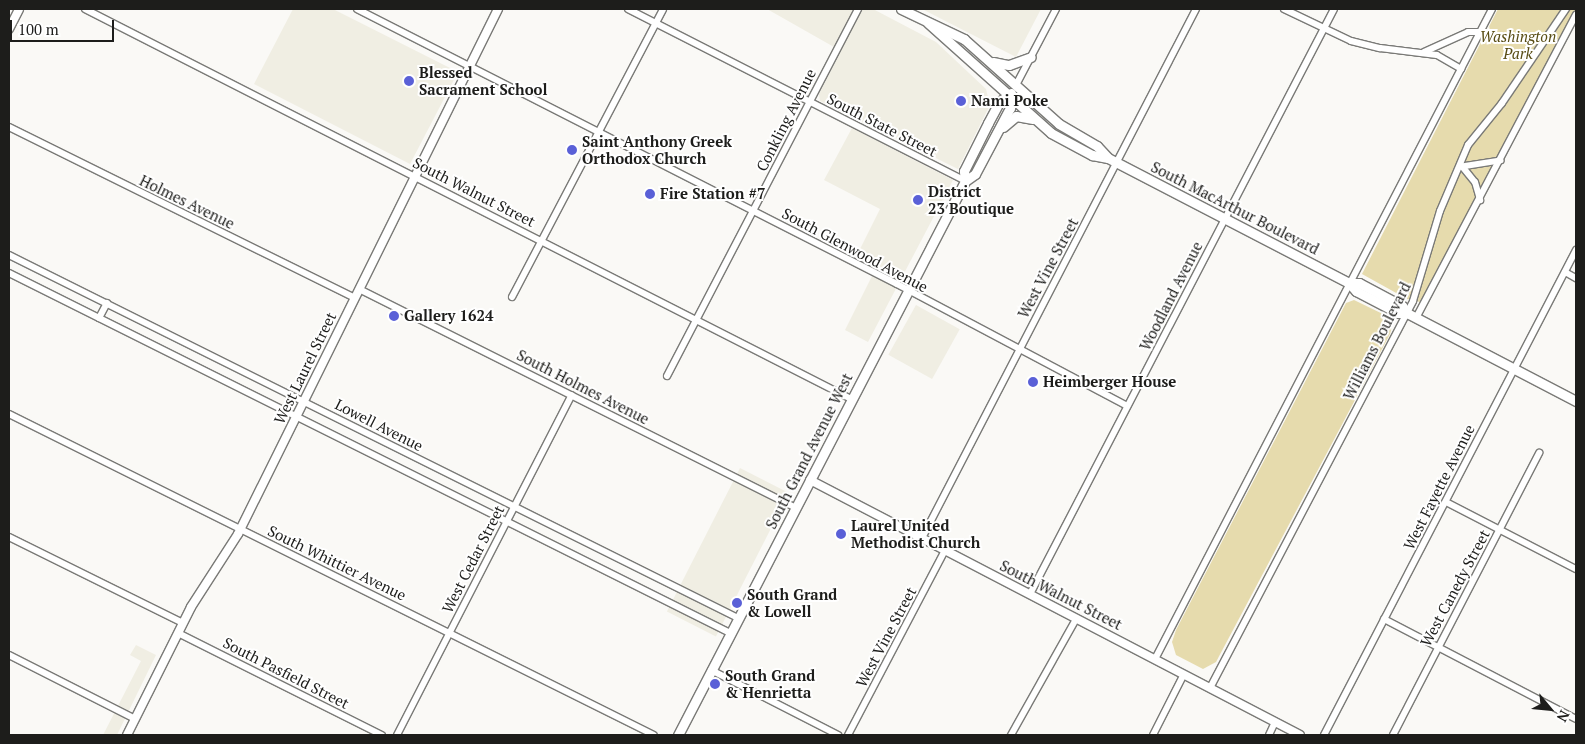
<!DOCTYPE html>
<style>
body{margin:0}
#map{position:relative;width:1585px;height:744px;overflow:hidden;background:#faf9f6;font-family:"PT Serif",serif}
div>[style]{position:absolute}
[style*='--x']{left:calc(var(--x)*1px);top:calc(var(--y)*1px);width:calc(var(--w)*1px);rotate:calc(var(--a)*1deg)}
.built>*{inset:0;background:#f0eee3;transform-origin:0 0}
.green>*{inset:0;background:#e6dbad}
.roads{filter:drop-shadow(1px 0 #7a7a77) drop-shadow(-1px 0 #7a7a77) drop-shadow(0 1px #7a7a77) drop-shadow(0 -1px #7a7a77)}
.minor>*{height:6px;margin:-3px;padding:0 3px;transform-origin:3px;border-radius:3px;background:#fff}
.tertiary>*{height:8px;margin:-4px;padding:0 4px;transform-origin:4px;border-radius:4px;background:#fff}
.secondary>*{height:9px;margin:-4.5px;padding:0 4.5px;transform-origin:4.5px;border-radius:4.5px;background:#fff}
.dots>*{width:14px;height:14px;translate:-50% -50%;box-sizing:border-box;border:2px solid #fff;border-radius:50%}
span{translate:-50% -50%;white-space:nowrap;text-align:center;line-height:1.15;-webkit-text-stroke:4px #fff;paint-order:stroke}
.park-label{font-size:15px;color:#584c13;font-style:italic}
.poi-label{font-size:15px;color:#1d1d1b;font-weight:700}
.left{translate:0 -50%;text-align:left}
.street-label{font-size:15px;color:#1d1d1b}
.frame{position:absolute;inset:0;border:10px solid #1d1d1b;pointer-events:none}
.north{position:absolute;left:1525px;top:684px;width:50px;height:50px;-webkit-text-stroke:4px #fff;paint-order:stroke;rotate:118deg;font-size:14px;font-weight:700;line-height:20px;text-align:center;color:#1d1d1b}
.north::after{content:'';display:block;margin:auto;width:18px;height:22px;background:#1d1d1b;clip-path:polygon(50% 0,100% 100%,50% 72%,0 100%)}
.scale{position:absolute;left:10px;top:20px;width:104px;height:22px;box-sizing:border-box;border:2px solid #1d1d1b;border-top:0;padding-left:6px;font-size:15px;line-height:18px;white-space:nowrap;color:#1d1d1b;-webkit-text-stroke:4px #fff;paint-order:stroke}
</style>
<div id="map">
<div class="built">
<div style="clip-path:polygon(293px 9px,333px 9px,458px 72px,410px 164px,254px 84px)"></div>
<div style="clip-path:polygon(767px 9px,873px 9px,936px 42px,986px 89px,990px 105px,958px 169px,820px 101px,819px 94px,841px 51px)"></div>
<div style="clip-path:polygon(922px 9px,1041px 9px,1016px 57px)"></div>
<div style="clip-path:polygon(852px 128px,953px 180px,868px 342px,845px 330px,876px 268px,856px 257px,880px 209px,824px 180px)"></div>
<div style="left:916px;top:305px;width:50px;height:57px;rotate:29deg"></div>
<div style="left:740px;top:468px;width:55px;height:161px;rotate:27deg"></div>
<div style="clip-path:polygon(136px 645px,156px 655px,117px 735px,103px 735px,141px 661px,130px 655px)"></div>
</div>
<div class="green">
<div style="clip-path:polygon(1498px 9px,1576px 9px,1420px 302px,1407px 299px,1362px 274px)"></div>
<div style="clip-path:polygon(1354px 300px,1387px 316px,1392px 326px,1390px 334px,1216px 662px,1203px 669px,1176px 655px,1172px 642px,1176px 630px,1346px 303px)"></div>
</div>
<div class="roads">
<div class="minor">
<div style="--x:85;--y:9;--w:860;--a:26.98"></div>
<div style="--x:357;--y:9;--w:606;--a:26.99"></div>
<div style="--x:897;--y:284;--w:260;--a:27.9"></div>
<div style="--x:628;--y:9;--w:378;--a:27"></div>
<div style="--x:1284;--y:9;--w:74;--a:25.5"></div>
<div style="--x:1351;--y:41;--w:30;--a:14"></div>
<div style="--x:1380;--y:48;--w:57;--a:7"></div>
<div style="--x:1437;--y:55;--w:28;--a:30"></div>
<div style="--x:1424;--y:52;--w:48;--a:-24.4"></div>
<div style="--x:1468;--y:32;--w:12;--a:0"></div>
<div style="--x:1016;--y:85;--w:86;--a:-62.2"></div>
<div style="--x:9;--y:127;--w:386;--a:26.3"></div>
<div style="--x:1461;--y:165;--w:22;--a:51"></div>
<div style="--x:1475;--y:182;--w:19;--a:74"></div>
<div style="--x:1465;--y:166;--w:36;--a:-9"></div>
<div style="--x:9;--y:255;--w:814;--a:26.47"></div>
<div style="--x:1565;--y:272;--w:13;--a:29"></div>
<div style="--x:9;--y:273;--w:806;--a:26.53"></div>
<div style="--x:359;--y:289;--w:487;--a:26.6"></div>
<div style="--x:512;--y:297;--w:325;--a:-62.3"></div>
<div style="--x:99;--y:318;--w:17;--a:-62"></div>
<div style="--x:1416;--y:318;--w:343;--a:-62.2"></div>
<div style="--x:667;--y:376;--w:414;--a:-62.5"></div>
<div style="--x:9;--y:414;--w:720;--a:26.46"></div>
<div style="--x:1446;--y:502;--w:146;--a:27.3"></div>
<div style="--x:9;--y:537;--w:194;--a:26.3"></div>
<div style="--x:922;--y:538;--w:596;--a:-62.62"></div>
<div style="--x:1030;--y:594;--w:659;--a:-62.54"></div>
<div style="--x:1384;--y:619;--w:216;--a:27.5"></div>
<div style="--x:178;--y:633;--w:228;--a:26.6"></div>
<div style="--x:9;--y:655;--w:141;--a:26.9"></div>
<div style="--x:1155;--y:659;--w:732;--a:-62.59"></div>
<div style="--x:711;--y:670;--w:143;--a:27.1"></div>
<div style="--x:1210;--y:688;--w:437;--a:-62.3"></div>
<div style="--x:1413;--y:301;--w:94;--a:-73.3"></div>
<div style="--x:1440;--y:211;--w:72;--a:-67"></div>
<div style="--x:1468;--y:145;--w:54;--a:-51"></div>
<div style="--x:1502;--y:103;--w:114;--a:-55.8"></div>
<div style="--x:397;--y:735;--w:382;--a:-62.8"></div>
<div style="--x:848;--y:735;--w:209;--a:-62.3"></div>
<div style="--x:1011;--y:735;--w:133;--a:-60.7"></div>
<div style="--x:1153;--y:735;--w:68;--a:-63.1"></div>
<div style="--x:1269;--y:735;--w:14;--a:-65"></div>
<div style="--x:1324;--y:735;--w:547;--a:-62.54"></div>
<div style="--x:1393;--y:735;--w:318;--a:-62.6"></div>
</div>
<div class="tertiary">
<div style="--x:9;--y:29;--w:22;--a:-63"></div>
<div style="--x:810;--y:480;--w:552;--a:27.49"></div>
<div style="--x:127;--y:735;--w:143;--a:-63.4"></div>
<div style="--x:191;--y:607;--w:87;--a:-57.2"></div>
<div style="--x:238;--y:534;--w:586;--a:-63.65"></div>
</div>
<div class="secondary">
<div style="--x:901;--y:9;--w:70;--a:25.5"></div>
<div style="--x:964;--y:39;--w:127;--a:41.8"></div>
<div style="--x:1059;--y:124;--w:44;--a:30.1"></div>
<div style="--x:1097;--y:146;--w:16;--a:47"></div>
<div style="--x:1108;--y:158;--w:271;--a:27.4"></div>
<div style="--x:1349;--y:283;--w:11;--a:49"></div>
<div style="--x:1356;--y:291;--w:47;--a:27.6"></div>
<div style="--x:1398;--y:313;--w:9;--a:0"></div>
<div style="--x:928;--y:23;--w:165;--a:41.8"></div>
<div style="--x:1051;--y:133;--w:47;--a:28.2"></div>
<div style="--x:1092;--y:155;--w:16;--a:11"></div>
<div style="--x:993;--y:62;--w:16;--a:11"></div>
<div style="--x:1009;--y:65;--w:23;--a:-20"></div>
<div style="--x:1003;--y:127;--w:17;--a:-40"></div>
<div style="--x:1016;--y:116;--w:17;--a:10"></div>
<div style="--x:965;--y:181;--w:10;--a:-96"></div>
<div style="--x:964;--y:171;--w:54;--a:-63.4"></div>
<div style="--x:988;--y:123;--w:24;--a:-62"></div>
<div style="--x:999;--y:102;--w:15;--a:-37"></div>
<div style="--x:1349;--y:283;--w:10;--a:0"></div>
<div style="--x:1359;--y:283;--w:49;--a:28.1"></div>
<div style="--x:1402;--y:306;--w:9;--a:54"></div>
<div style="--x:1407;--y:313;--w:191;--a:27.5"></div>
<div style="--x:678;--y:735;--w:624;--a:-62.61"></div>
<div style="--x:965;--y:181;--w:12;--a:-35"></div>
<div style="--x:975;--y:174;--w:75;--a:-62.1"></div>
<div style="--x:1010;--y:108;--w:12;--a:-95"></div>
</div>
</div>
<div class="dots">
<div style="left:409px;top:81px;background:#5a60d7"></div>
<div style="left:961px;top:101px;background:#5a60d7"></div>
<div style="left:572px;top:150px;background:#5a60d7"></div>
<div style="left:650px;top:194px;background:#5a60d7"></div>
<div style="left:918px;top:200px;background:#5a60d7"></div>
<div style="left:394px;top:316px;background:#5a60d7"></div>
<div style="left:1033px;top:382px;background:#5a60d7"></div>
<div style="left:841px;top:534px;background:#5a60d7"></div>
<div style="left:737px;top:603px;background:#5a60d7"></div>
<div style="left:715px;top:684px;background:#5a60d7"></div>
</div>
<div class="park-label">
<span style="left:1518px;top:45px">Washington<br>Park</span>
</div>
<div class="poi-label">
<span class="left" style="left:419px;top:81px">Blessed<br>Sacrament School</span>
<span class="left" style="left:971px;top:101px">Nami Poke</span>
<span class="left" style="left:582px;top:150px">Saint Anthony Greek<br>Orthodox Church</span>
<span class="left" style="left:928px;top:200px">District<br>23 Boutique</span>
<span class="left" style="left:660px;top:194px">Fire Station #7</span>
<span class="left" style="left:404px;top:316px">Gallery 1624</span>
<span class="left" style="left:1043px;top:382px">Heimberger House</span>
<span class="left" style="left:851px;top:534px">Laurel United<br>Methodist Church</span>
<span class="left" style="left:747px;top:603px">South Grand<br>&amp; Lowell</span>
<span class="left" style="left:725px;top:684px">South Grand<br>&amp; Henrietta</span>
</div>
<div class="street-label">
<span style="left:786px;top:120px;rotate:-63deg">Conkling Avenue</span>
<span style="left:882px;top:125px;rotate:27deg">South State Street</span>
<span style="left:474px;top:192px;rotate:27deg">South Walnut Street</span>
<span style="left:187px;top:202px;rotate:26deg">Holmes Avenue</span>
<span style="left:1235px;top:208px;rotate:27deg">South MacArthur Boulevard</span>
<span style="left:855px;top:250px;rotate:28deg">South Glenwood Avenue</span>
<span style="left:1048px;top:268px;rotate:-62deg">West Vine Street</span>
<span style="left:1171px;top:296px;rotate:-63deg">Woodland Avenue</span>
<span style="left:1377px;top:341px;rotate:-63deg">Williams Boulevard</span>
<span style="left:305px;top:368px;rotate:-64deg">West Laurel Street</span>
<span style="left:583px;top:387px;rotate:27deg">South Holmes Avenue</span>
<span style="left:379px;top:425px;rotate:27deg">Lowell Avenue</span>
<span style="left:809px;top:451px;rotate:-63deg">South Grand Avenue West</span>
<span style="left:1439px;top:487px;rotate:-63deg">West Fayette Avenue</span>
<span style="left:473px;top:559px;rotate:-63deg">West Cedar Street</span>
<span style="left:337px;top:563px;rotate:26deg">South Whittier Avenue</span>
<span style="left:1455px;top:588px;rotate:-62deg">West Canedy Street</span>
<span style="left:1061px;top:595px;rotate:27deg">South Walnut Street</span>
<span style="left:886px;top:637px;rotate:-62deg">West Vine Street</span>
<span style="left:286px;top:673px;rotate:27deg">South Pasfield Street</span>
</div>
<div class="frame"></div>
<div class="north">N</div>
<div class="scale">100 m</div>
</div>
